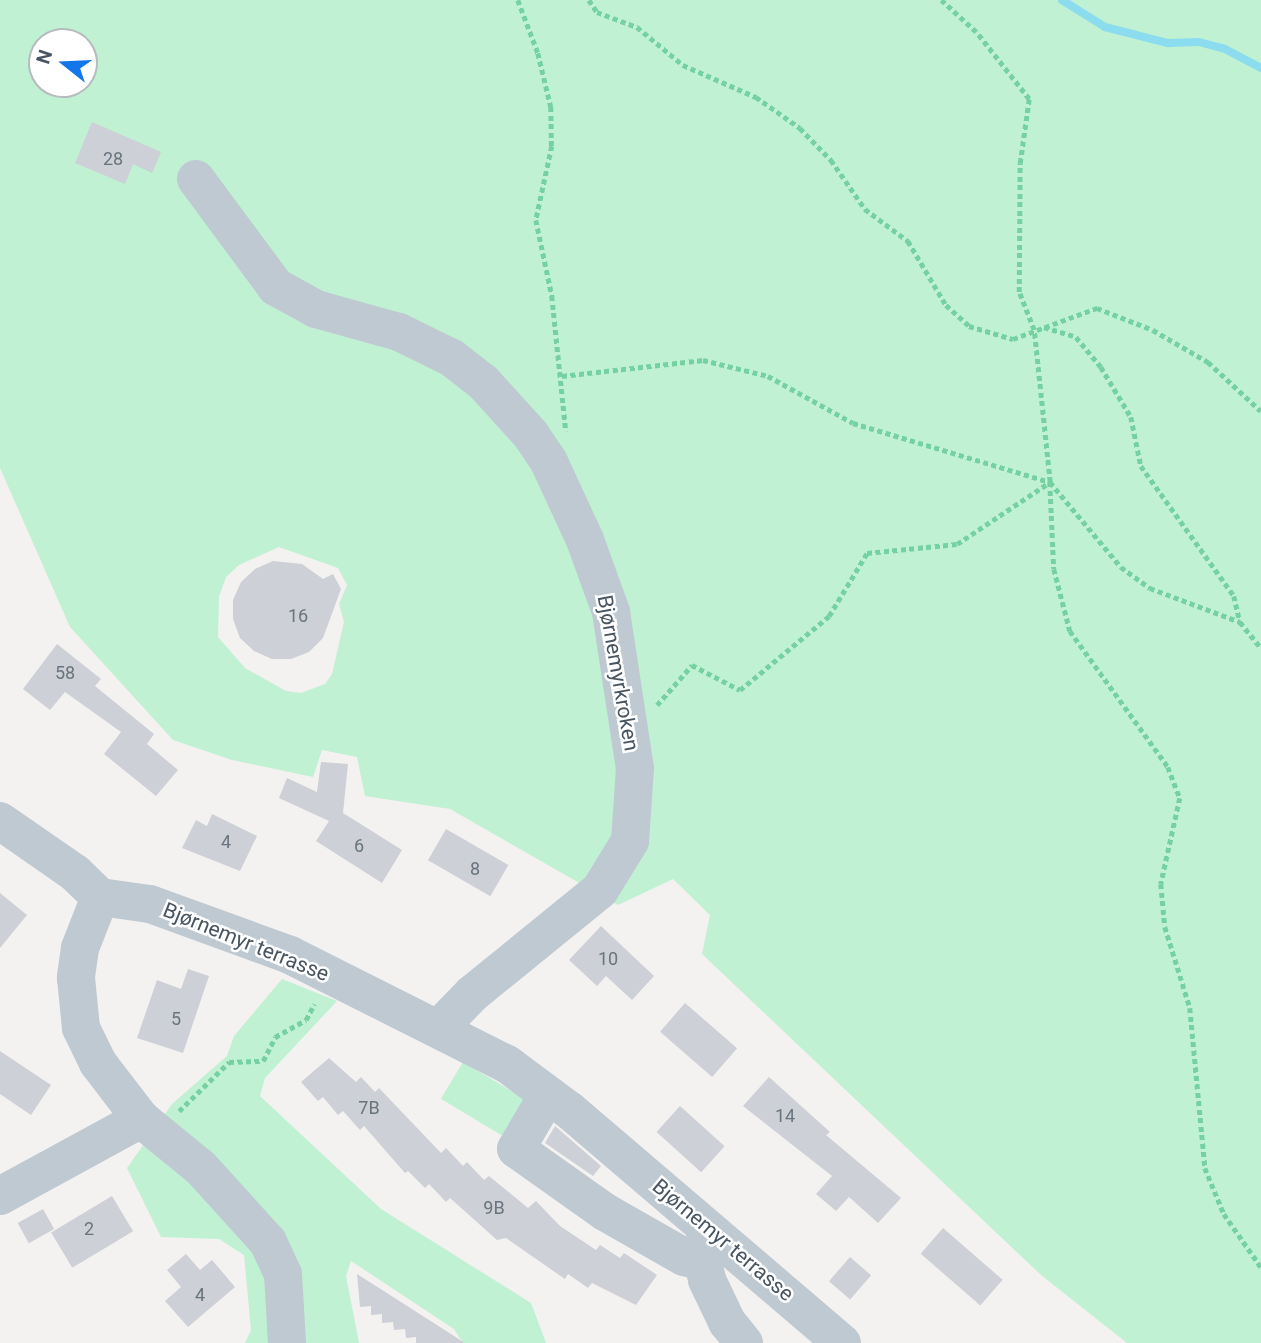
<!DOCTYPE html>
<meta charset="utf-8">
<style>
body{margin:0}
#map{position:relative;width:1261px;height:1343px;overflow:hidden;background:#f4f1f1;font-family:Roboto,sans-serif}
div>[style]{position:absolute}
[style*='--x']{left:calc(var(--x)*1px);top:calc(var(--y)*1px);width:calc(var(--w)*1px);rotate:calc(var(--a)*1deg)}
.green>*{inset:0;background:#bff1d2;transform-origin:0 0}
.stream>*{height:8px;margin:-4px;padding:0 4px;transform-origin:4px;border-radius:4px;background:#8bdcef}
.building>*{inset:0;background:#cdd0d6;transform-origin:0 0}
.path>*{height:4.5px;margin-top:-2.25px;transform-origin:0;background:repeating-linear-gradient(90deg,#76d1a2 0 5px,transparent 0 8.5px)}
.minor>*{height:38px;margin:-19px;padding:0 19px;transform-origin:19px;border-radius:19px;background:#bfc9d1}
span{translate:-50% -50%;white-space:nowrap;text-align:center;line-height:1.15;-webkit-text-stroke:5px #fff;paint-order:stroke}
.number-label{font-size:18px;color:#69747e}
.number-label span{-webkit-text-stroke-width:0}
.street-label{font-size:21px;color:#485560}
.north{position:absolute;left:28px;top:28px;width:70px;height:70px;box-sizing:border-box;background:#fff;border:2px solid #b6bbbf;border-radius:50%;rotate:288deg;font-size:19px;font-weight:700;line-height:28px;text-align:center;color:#485560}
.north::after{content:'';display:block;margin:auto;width:24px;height:32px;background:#1476eb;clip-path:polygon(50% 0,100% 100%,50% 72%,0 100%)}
</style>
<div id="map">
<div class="green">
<div style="clip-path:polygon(evenodd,0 0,1261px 0,1261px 1343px,1127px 1343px,1041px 1275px,702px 954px,710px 915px,673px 879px,618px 905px,450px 809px,365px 796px,357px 757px,322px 750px,313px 777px,232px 760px,173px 740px,70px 627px,0 468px,0 0,42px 42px,84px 42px,84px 84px,42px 84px,42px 42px,0 0,279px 547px,338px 568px,347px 585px,339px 604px,344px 622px,332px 674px,325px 684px,301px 693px,286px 691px,245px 668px,218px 637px,219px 597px,226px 577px,239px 565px,279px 547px)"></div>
<div style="clip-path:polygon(282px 979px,337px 1001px,265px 1078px,260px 1096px,381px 1209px,531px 1303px,546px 1343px,463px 1343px,454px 1329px,351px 1261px,346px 1276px,359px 1343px,245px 1343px,251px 1330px,244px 1255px,219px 1239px,161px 1237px,127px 1168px,172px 1104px,227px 1056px,234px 1036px)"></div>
<div style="left:463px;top:1062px;width:80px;height:43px;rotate:31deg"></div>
</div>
<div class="stream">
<div style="--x:1062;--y:0;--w:51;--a:32.1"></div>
<div style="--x:1105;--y:27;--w:65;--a:14.3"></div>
<div style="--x:1168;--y:43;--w:31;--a:-2"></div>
<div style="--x:1199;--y:42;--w:27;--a:15"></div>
<div style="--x:1225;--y:49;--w:41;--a:27.8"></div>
</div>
<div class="building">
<div style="clip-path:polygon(92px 122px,161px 152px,152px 173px,133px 164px,125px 184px,75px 163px)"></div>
<div style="clip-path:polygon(273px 561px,302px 564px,323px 579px,333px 574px,341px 589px,323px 638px,309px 652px,291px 659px,272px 659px,254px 651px,240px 638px,233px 619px,233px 600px,241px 582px,255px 569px)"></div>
<div style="clip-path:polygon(57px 644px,101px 679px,95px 686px,154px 734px,147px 744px,178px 770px,156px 796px,104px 754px,121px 732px,65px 692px,50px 710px,23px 689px)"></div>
<div style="clip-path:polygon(321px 762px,348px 764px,343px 813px,402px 850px,382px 883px,316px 841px,329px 821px,279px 798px,287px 778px,317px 792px)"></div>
<div style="clip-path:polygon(212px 814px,257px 836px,240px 871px,182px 848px,196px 820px,207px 826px)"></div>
<div style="left:446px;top:829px;width:72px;height:36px;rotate:30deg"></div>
<div style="clip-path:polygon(0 893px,27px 915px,0 948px)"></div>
<div style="clip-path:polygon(601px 926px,654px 976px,632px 1000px,606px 976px,597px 986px,569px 960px)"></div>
<div style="clip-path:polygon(188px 969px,209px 976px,183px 1053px,137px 1038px,157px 980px,181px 989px)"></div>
<div style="left:685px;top:1003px;width:69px;height:38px;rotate:41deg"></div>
<div style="clip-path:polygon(0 1051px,51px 1085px,31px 1115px,0 1094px)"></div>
<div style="clip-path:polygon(329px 1058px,356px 1082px,361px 1077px,375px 1092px,379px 1088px,441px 1153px,446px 1148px,463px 1166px,467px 1162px,484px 1180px,489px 1176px,528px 1208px,536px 1201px,560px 1226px,596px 1250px,600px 1245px,620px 1258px,624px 1253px,657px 1275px,636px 1305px,592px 1283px,588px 1288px,568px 1274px,565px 1279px,506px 1238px,497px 1240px,450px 1198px,446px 1202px,429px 1184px,425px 1188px,408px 1171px,405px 1173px,364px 1126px,360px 1130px,343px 1111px,338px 1115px,323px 1097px,318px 1101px,301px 1082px)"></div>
<div style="clip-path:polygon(769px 1077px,830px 1132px,826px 1135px,901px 1198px,878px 1223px,849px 1197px,836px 1211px,816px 1194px,832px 1176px,743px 1106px)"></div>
<div style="left:680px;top:1106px;width:60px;height:35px;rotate:42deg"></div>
<div style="clip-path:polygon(555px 1126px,601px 1166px,593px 1176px,545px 1143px)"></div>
<div style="left:112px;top:1196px;width:41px;height:71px;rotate:59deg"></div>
<div style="left:43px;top:1209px;width:23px;height:29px;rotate:61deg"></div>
<div style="left:943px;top:1228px;width:79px;height:34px;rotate:41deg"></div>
<div style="clip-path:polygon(186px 1254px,200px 1270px,212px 1260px,235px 1287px,188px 1327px,165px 1301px,181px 1287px,167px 1270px)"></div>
<div style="left:850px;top:1257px;width:28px;height:32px;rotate:41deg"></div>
<div style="clip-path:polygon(357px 1274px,390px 1295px,465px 1343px,416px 1343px,416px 1337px,406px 1338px,405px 1329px,394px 1330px,393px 1322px,382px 1323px,382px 1314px,371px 1315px,371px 1306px,360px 1307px)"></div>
</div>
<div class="path">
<div style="--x:518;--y:0;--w:57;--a:69.3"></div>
<div style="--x:538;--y:53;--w:56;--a:76.5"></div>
<div style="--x:551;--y:107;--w:39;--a:89"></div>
<div style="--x:552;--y:146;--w:76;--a:102.2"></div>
<div style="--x:536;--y:220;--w:78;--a:78.1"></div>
<div style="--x:552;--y:296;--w:136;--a:84.1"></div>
<div style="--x:589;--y:0;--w:14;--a:56"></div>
<div style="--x:597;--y:12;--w:43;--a:20.6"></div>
<div style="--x:637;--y:27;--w:60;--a:39.6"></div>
<div style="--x:683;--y:65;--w:80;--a:23.7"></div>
<div style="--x:756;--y:97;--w:54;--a:35.2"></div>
<div style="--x:800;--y:128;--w:45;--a:45.9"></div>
<div style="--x:831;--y:160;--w:60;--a:55.2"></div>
<div style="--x:865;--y:209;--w:54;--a:36.7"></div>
<div style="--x:908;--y:241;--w:74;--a:59.3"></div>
<div style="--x:946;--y:305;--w:31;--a:42"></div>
<div style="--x:969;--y:326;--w:46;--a:16.5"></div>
<div style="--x:1013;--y:339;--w:90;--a:-20.3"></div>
<div style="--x:1097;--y:308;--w:60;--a:21.4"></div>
<div style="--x:1153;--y:330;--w:64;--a:30.2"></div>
<div style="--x:1208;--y:362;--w:72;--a:42.8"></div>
<div style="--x:1044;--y:327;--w:34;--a:17"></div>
<div style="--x:1076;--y:337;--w:39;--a:50"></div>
<div style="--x:1101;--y:367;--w:58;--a:59"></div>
<div style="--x:1131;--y:417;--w:50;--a:78.5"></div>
<div style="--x:1141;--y:466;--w:160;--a:54.4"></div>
<div style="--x:1234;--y:596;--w:27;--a:77"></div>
<div style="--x:1240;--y:622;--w:33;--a:51"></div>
<div style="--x:562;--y:376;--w:142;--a:-6.5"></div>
<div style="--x:703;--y:360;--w:67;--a:13.8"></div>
<div style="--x:768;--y:376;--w:97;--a:28.9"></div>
<div style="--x:853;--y:423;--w:206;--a:16.7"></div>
<div style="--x:1050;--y:482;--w:111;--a:50.1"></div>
<div style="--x:1121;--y:567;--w:36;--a:36"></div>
<div style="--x:1150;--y:588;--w:96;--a:20.7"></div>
<div style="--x:1050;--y:482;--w:87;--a:87.4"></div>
<div style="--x:1054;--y:569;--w:64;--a:75.5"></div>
<div style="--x:1070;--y:631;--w:168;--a:54.2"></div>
<div style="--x:1168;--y:767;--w:33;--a:69"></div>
<div style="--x:1180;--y:798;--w:88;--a:102.5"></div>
<div style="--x:1161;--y:884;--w:43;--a:84.7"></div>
<div style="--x:1165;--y:927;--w:85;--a:72.8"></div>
<div style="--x:1190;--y:1008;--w:161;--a:84.6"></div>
<div style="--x:1205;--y:1168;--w:50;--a:67.6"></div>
<div style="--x:1224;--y:1214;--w:65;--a:55.1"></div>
<div style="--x:657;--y:705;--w:53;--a:-48.8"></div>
<div style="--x:692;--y:665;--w:54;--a:27.5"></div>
<div style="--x:740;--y:690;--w:116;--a:-39.7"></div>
<div style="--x:829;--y:616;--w:74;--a:-58.9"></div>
<div style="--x:867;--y:553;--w:90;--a:-5.7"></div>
<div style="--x:957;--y:544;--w:112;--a:-33.7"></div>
<div style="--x:1050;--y:482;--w:153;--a:-96"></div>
<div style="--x:1034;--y:330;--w:41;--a:-111.5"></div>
<div style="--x:1019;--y:292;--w:129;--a:-89.6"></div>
<div style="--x:1020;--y:163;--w:65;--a:-82"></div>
<div style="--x:1029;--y:99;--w:85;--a:-128.3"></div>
<div style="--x:976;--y:32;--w:47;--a:-137.6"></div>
<div style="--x:179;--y:1111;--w:70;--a:-44.4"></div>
<div style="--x:229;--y:1062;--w:34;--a:-2"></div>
<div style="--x:263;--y:1061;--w:27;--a:-63"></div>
<div style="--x:275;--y:1037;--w:35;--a:-29"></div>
<div style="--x:306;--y:1020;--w:18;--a:-63"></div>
</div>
<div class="minor">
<div style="--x:196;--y:179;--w:134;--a:53.5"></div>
<div style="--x:276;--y:287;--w:46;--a:28.8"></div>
<div style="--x:316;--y:309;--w:86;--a:15.5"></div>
<div style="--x:399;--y:332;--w:59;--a:26.1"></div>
<div style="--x:452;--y:358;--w:39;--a:38"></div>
<div style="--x:483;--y:382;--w:72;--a:47.8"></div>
<div style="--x:531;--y:435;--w:32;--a:56"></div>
<div style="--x:549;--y:462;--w:86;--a:65.2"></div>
<div style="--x:585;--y:540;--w:77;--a:70.1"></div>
<div style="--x:611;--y:612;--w:158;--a:81.3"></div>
<div style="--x:635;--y:768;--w:73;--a:93.9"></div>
<div style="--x:630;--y:841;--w:57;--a:121.5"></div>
<div style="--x:600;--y:890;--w:165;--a:140.9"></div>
<div style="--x:472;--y:994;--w:47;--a:134.1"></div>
<div style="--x:0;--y:821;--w:91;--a:34.7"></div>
<div style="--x:75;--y:873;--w:35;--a:44"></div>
<div style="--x:100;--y:897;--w:50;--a:8"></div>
<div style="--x:150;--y:904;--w:149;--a:20"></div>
<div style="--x:290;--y:955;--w:243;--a:26.7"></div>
<div style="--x:507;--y:1064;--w:77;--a:36.6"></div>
<div style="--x:569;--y:1110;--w:359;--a:40.5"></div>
<div style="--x:100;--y:897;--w:55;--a:111.4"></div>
<div style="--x:80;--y:948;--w:30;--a:98"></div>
<div style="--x:76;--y:978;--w:50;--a:84.3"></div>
<div style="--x:81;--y:1028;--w:39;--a:64"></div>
<div style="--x:98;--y:1063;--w:71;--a:52.5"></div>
<div style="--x:141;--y:1119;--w:77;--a:39.2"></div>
<div style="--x:201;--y:1168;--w:100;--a:47.8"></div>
<div style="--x:268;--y:1242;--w:35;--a:65"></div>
<div style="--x:283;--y:1274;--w:69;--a:86.7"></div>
<div style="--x:547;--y:1096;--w:61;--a:120.3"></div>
<div style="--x:516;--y:1149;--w:109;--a:35.3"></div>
<div style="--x:605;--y:1212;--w:91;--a:29.7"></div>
<div style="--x:684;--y:1257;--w:20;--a:15"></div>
<div style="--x:0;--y:1196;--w:161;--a:-28.6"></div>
<div style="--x:705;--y:1238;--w:24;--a:95"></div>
<div style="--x:703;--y:1262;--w:18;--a:77"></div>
<div style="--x:707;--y:1280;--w:47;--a:64.5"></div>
<div style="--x:727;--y:1322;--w:27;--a:51"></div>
</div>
<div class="number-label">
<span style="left:113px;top:159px">28</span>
<span style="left:298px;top:616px">16</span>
<span style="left:65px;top:673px">58</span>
<span style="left:226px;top:842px">4</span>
<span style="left:359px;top:846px">6</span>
<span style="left:475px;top:869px">8</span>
<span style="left:608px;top:959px">10</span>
<span style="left:176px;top:1019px">5</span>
<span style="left:369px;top:1108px">7B</span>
<span style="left:785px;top:1116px">14</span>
<span style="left:494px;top:1208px">9B</span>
<span style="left:89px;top:1229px">2</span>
<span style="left:200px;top:1295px">4</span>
</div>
<div class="street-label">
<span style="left:618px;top:673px;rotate:80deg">Bjørnemyrkroken</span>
<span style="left:246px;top:942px;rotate:22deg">Bjørnemyr terrasse</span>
<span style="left:723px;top:1240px;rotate:40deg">Bjørnemyr terrasse</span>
</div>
<div class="north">N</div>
</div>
